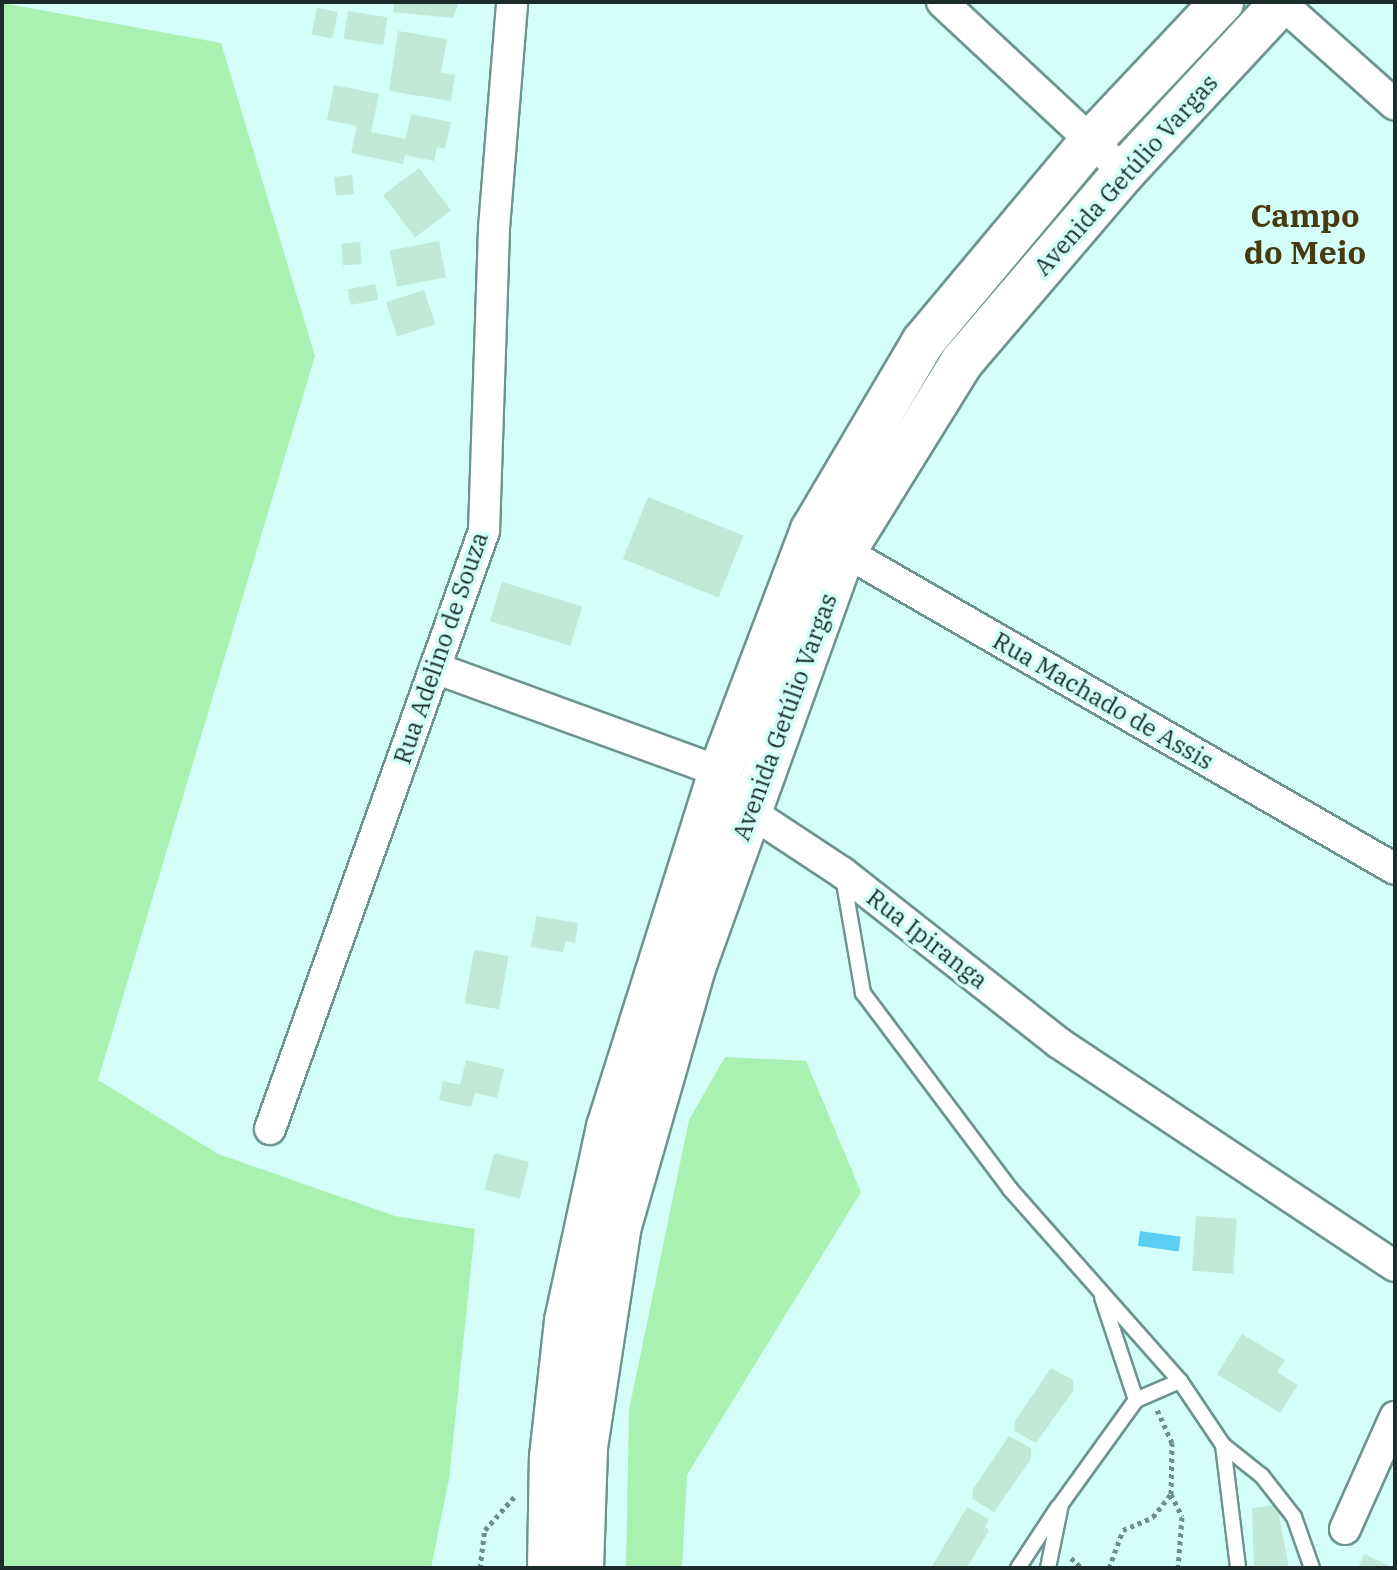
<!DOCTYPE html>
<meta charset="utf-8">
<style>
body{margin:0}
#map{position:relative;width:1397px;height:1570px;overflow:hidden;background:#d3fff8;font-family:"IBM Plex Serif",serif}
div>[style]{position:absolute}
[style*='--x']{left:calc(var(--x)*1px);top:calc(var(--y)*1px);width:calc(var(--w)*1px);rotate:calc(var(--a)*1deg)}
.green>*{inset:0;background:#a9f1b1}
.water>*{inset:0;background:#5ccef4;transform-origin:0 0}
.building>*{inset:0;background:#c2e8d7;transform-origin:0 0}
.path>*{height:5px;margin-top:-2.5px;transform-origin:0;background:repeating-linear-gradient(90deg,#708e89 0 4px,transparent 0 8px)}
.roads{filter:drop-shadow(2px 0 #6c958f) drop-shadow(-2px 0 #6c958f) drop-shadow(0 2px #6c958f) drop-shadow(0 -2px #6c958f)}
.lane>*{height:14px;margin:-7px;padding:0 7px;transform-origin:7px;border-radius:7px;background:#fff}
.street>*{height:30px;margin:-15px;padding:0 15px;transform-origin:15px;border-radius:15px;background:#fff}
.secondary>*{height:42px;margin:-21px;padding:0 21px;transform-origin:21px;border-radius:21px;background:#fff}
span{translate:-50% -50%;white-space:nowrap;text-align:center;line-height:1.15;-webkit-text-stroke:7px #d3fff8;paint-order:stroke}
.street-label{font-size:24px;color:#1b2c2a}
.district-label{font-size:32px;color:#473a11;font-weight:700}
.frame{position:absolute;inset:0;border:4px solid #1b2c2a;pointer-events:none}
</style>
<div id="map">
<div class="green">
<div style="clip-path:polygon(2px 3px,221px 43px,315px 356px,98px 1080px,218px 1154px,395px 1216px,475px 1229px,449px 1479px,431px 1568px,2px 1568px)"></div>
<div style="clip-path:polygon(725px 1057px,806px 1061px,861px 1192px,687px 1475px,682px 1568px,626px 1568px,629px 1410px,689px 1120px)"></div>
</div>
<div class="water">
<div style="left:1140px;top:1231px;width:41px;height:15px;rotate:8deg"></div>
</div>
<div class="building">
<div style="clip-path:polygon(394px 2px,459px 2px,453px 18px,393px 12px)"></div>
<div style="left:317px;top:8px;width:21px;height:27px;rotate:11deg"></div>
<div style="left:348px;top:11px;width:40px;height:28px;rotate:9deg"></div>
<div style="clip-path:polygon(398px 31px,447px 39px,441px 73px,455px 75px,451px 101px,389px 91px)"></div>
<div style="clip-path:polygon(334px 85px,379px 94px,371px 132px,406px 139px,411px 114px,451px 122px,445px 149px,437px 147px,434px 161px,405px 155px,403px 164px,351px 153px,357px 126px,327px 120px)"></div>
<div style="left:419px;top:168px;width:53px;height:45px;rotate:53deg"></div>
<div style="left:352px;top:175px;width:19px;height:18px;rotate:84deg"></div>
<div style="left:439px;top:241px;width:37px;height:50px;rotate:79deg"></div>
<div style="left:360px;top:242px;width:22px;height:19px;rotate:85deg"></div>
<div style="left:375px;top:284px;width:16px;height:28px;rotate:79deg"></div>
<div style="left:424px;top:290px;width:36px;height:40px;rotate:72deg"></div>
<div style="left:648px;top:497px;width:103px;height:67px;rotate:22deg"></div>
<div style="left:502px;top:582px;width:84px;height:41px;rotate:17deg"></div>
<div style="clip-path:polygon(536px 916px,578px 923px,575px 943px,566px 941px,563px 952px,531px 947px)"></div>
<div style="left:474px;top:950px;width:35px;height:54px;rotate:10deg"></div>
<div style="clip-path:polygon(466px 1060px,504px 1069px,497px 1098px,475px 1093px,471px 1107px,439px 1100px,443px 1081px,460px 1085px)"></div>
<div style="left:494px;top:1153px;width:36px;height:38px;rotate:14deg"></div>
<div style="left:1196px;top:1216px;width:41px;height:55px;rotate:4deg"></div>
<div style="clip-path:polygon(1242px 1334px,1285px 1360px,1277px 1372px,1298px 1385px,1280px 1413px,1217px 1374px)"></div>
<div style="clip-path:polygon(1051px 1368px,1073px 1380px,1073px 1391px,1036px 1443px,1014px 1431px,1015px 1421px)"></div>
<div style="clip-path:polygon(1009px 1436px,1031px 1448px,1031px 1459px,994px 1512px,972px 1499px,973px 1489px)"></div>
<div style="clip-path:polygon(1277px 1505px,1289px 1568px,1254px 1568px,1252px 1508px)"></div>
<div style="clip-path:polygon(967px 1507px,989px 1519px,985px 1527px,989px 1530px,967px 1568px,931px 1568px)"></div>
<div style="clip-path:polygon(1364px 1554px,1394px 1568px,1358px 1568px)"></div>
</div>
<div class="path">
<div style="--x:1171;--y:1494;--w:25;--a:64"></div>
<div style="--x:1182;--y:1517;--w:51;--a:94.5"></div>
<div style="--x:1071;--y:1558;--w:15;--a:42"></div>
<div style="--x:480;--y:1568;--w:38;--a:-83"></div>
<div style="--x:485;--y:1530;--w:45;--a:-48.6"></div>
<div style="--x:1109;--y:1568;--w:40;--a:-69.8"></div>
<div style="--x:1123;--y:1530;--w:33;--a:-23"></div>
<div style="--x:1153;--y:1517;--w:29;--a:-52"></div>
<div style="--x:1171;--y:1494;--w:51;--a:-88.9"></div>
<div style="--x:1172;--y:1443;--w:37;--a:-114"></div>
</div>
<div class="roads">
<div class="lane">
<div style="--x:843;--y:877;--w:118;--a:80.2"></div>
<div style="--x:863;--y:993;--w:245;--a:53.1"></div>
<div style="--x:1010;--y:1189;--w:256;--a:48.5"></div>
<div style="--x:1180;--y:1381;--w:77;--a:56.1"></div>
<div style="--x:1223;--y:1445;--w:124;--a:83"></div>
<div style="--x:1136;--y:1400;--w:48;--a:-23.4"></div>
<div style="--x:1223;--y:1445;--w:50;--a:38.5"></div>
<div style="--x:1262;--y:1476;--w:52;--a:52"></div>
<div style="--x:1294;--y:1517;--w:54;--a:70.6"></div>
<div style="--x:1018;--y:1568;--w:73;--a:-56.7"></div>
<div style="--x:1048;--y:1568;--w:65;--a:-78.5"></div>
<div style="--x:1061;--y:1504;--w:128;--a:-54.2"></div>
<div style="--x:1136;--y:1400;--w:108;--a:-108.3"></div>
</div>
<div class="street">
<div style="--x:942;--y:2;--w:249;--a:43"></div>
<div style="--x:1280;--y:2;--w:154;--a:41.8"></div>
<div style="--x:830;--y:543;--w:652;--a:29.98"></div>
<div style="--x:435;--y:668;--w:303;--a:20"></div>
<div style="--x:720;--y:772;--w:49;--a:53.4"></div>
<div style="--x:749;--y:811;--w:113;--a:33.4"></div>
<div style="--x:843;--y:873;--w:275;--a:38.2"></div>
<div style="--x:1059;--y:1043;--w:403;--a:33.6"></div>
<div style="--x:270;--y:1129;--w:635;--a:-70.31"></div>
<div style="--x:484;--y:531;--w:303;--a:-88.1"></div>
<div style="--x:494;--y:228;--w:227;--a:-85.4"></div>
<div style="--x:1345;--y:1529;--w:123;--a:-65.9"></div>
</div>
<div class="secondary">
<div style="--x:549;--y:1568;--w:111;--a:-89"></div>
<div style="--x:551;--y:1457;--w:137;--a:-83.7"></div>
<div style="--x:566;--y:1321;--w:198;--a:-77.8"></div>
<div style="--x:608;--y:1127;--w:372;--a:-72.5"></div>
<div style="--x:720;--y:772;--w:259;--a:-69.2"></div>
<div style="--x:812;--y:530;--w:218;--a:-59.4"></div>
<div style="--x:923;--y:342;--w:263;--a:-50.1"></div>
<div style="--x:1092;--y:140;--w:190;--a:-46.7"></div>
<div style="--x:582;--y:1568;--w:121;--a:-88.1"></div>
<div style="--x:586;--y:1447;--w:224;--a:-81.3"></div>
<div style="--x:620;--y:1226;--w:268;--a:-74"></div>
<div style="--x:694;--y:968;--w:442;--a:-70.2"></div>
<div style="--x:844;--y:552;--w:222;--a:-58.2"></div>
<div style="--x:961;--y:363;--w:251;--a:-49.5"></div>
<div style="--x:1124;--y:172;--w:232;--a:-47.1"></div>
</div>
</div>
<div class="street-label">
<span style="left:1126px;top:175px;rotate:-48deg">Avenida Getúlio Vargas</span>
<span style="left:441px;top:648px;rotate:-71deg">Rua Adelino de Souza</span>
<span style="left:1103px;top:701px;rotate:30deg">Rua Machado de Assis</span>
<span style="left:785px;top:717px;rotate:-70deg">Avenida Getúlio Vargas</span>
<span style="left:927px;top:939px;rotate:38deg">Rua Ipiranga</span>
</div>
<div class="district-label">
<span style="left:1305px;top:234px">Campo<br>do Meio</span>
</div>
<div class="frame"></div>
</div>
